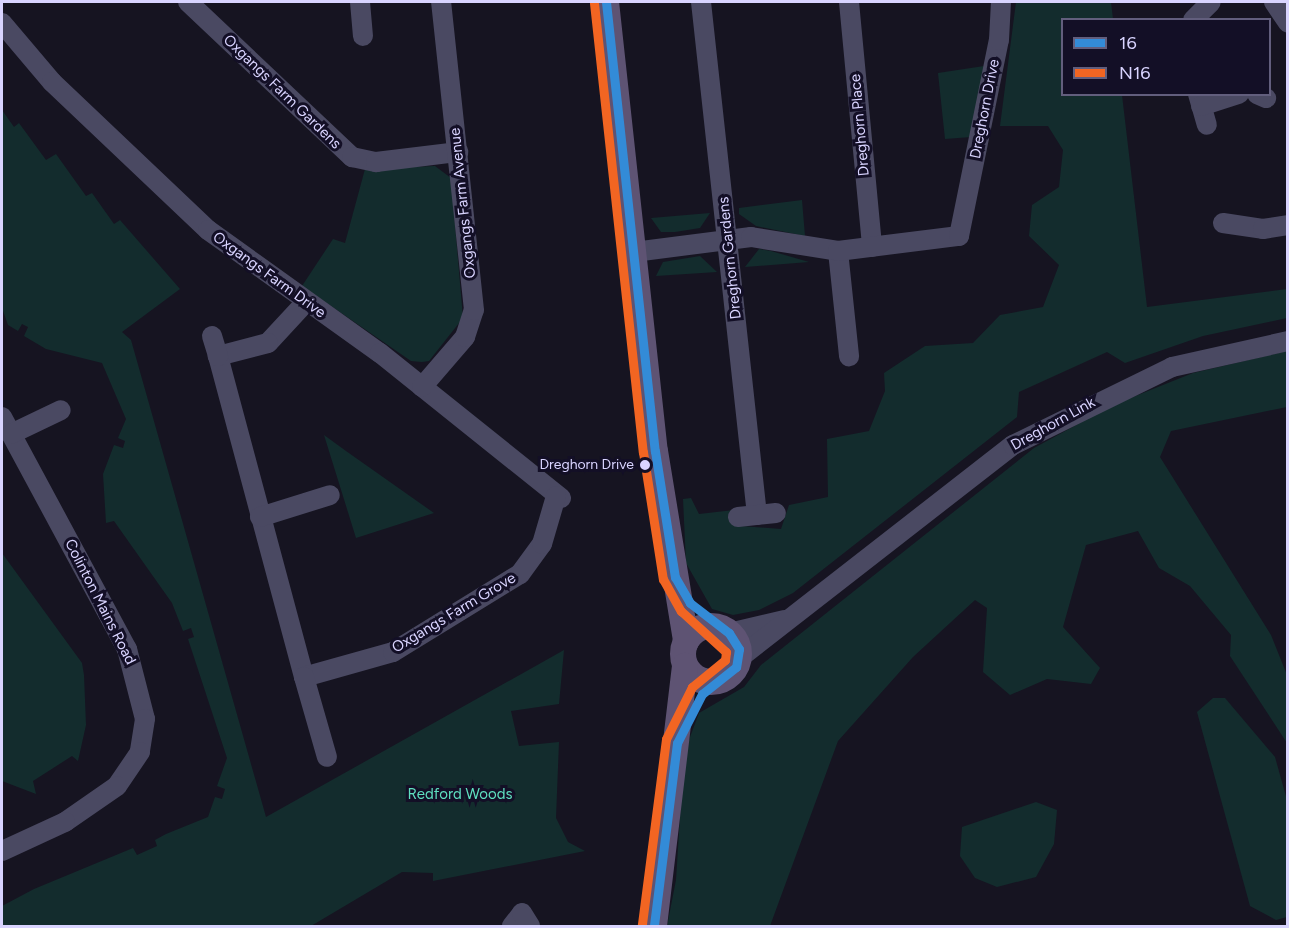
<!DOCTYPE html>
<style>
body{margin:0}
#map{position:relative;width:1289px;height:928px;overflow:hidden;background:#161421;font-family:Figtree,sans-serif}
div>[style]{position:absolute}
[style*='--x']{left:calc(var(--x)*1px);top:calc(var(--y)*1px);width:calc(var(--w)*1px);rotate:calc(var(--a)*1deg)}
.green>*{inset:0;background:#132c2d}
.minor>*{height:20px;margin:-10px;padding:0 10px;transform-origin:10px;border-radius:10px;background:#4a4962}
.major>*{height:26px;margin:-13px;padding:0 13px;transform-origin:13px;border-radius:13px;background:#5e5373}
.major>.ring{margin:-13px;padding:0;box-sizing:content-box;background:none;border:26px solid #5e5373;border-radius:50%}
.bus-1>*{height:9px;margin:-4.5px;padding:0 4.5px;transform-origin:4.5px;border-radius:4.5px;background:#338bd7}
.bus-2>*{height:9px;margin:-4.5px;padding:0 4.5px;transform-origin:4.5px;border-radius:4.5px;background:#f26522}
.dots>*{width:16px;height:16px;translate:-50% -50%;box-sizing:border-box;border:3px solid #130f26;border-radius:50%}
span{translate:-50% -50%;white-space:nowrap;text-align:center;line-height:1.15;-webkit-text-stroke:6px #130f26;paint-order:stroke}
.bus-label{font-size:14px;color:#d9d4ff}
.right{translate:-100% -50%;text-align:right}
.street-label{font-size:15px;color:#d9d4ff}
.park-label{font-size:15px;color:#5fe0c0}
.frame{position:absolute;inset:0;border:3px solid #d9d4ff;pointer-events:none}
.legend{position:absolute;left:1061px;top:18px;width:210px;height:78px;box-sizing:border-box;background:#130f26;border:2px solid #625e7d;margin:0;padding:8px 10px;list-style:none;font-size:18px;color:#d9d4ff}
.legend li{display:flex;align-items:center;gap:12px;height:30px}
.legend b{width:30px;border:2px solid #625e7d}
</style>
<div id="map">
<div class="green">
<div style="clip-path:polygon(1016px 2px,1111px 2px,1113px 19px,1062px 20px,1062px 94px,1122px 95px,1147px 307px,1287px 289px,1287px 318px,1203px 336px,1125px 363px,1107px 352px,1019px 392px,1017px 417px,793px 593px,759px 610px,733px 615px,712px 609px,686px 563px,683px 499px,691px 498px,699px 514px,734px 510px,741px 526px,781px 529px,789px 505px,828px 497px,827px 439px,869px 431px,885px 391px,884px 373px,925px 346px,973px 343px,1000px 315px,1043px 307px,1059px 265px,1029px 236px,1032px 205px,1059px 187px,1063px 150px,1048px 126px,1000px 126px)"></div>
<div style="clip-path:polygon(984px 66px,971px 137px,945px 139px,938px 73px)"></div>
<div style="clip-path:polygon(2px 110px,14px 127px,19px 123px,46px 160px,56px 154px,86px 196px,92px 193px,114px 224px,120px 220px,180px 289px,122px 332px,131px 340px,266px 817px,564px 650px,559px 704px,511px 711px,519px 746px,559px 742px,556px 818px,568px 842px,585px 851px,433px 881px,433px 873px,402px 872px,311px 926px,2px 926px,2px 906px,34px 889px,133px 848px,137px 855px,157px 846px,155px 840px,166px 834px,208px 817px,215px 797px,222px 799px,225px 789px,217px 786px,227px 758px,188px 639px,194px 637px,191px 628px,183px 631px,172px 603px,114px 521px,106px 523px,103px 474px,114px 445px,123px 448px,125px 441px,118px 438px,126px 419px,102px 363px,46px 349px,24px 336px,28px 327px,22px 324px,18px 331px,8px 325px,2px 308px)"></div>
<div style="clip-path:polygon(435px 166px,451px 178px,463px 318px,429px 361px,422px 362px,411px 361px,302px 286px,333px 239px,345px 243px,365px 169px)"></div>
<div style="clip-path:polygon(802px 200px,805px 236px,756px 226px,739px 214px,739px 208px)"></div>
<div style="clip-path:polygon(710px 213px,700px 228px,675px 232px,661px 232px,651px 218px)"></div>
<div style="clip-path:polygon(759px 249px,771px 251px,809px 262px,745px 267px)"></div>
<div style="clip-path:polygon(700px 256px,717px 272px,656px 276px,663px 262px)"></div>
<div style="clip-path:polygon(1287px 351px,1287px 407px,1171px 431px,1160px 457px,1271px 635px,1287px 675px,1287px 743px,1230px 656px,1231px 635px,1190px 586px,1159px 568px,1138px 531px,1086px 545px,1063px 627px,1100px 668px,1091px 684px,1047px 679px,1010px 695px,983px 672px,987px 608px,975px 600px,913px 657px,838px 741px,770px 926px,667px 926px,676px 880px,684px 753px,699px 713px,744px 687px,761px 665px,1034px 448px,1113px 405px,1193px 373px)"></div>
<div style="clip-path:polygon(324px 435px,346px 451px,434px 513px,356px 538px)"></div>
<div style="clip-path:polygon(2px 553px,82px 663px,84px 675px,86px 725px,78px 761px,72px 756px,33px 781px,36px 794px,2px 781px)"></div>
<div style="clip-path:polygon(1213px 698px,1225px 698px,1275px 757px,1287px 800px,1287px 917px,1276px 920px,1250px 906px,1197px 712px)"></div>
<div style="clip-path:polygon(1036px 802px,1057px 810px,1054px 844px,1036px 877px,997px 887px,975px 878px,960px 856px,962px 827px)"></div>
</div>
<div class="minor">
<div style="--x:188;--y:2;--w:226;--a:43.4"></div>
<div style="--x:352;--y:157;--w:25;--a:12"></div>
<div style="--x:376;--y:162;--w:83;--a:-7"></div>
<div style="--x:360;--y:2;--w:34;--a:85"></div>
<div style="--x:701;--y:2;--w:516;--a:83.77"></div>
<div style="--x:849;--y:2;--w:246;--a:84.6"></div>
<div style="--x:1274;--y:2;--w:25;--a:56"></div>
<div style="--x:1193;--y:20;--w:25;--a:-45"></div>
<div style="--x:2;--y:23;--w:77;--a:49.7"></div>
<div style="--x:52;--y:82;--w:215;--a:43.5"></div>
<div style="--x:208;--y:230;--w:211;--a:35.6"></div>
<div style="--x:380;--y:353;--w:232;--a:38.7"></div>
<div style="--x:1198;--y:94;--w:32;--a:74"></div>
<div style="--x:1257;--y:94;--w:10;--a:24"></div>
<div style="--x:1201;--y:106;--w:40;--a:-18"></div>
<div style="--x:1223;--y:223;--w:40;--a:8.5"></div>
<div style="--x:1263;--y:229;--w:25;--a:-9"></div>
<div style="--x:838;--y:251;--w:106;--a:84"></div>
<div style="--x:634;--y:252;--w:118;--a:-7.3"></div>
<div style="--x:751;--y:237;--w:88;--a:9.1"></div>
<div style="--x:838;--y:251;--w:122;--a:-7.1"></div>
<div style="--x:959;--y:236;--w:200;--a:-78.5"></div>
<div style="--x:999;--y:40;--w:38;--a:-87"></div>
<div style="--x:305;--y:303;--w:54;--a:132.8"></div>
<div style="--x:268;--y:343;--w:52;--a:165.4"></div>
<div style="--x:218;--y:356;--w:332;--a:75"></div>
<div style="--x:304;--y:677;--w:92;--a:-15.7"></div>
<div style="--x:393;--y:652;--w:149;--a:-31.6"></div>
<div style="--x:520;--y:574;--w:37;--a:-54"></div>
<div style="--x:542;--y:544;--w:50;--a:-73.7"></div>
<div style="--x:212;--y:336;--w:21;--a:73"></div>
<div style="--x:422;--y:387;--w:66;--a:-49.3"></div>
<div style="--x:465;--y:337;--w:28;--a:-72"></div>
<div style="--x:474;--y:310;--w:310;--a:-96.1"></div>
<div style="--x:2;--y:417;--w:264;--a:61.7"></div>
<div style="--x:127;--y:649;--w:72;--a:75.6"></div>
<div style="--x:145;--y:719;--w:33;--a:99"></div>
<div style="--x:140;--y:752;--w:41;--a:124.1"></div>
<div style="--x:117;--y:786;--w:63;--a:145.3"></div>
<div style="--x:65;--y:822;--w:69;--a:155.3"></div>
<div style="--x:11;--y:434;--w:55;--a:-25.6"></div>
<div style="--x:260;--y:517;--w:73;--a:-17.4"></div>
<div style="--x:738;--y:517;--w:38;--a:-6"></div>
<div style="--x:729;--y:633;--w:57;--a:-13.1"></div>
<div style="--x:738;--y:659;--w:348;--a:-37.9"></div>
<div style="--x:1013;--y:445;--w:177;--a:-26.1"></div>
<div style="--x:1172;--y:367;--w:119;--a:-12.6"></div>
<div style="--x:304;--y:677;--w:83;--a:74"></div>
<div style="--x:512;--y:926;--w:16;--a:-52"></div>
<div style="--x:522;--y:913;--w:15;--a:58"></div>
</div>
<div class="major">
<div style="--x:606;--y:2;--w:452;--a:83.8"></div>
<div style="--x:655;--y:451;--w:193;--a:80.7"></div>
<div class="ring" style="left:683px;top:626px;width:30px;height:30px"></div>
<div style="--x:654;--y:926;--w:262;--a:-83.2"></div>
</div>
<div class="bus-1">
<div style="--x:606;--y:2;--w:452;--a:83.8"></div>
<div style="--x:655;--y:451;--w:128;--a:81"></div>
<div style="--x:675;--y:577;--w:30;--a:60"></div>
<div style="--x:690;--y:603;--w:49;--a:37.6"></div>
<div style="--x:729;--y:633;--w:19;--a:58"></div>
<div style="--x:739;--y:649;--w:18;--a:99"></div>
<div style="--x:736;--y:667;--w:43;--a:141.5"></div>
<div style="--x:702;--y:694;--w:55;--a:117"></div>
<div style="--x:677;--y:743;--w:184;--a:97.2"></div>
</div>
<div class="bus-2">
<div style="--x:594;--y:3;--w:452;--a:83.8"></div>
<div style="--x:643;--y:452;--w:129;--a:81.1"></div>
<div style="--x:663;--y:579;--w:37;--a:61"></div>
<div style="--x:681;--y:611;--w:61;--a:42.3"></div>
<div style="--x:726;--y:652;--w:8;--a:97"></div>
<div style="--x:725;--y:660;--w:43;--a:140.7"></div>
<div style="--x:692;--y:687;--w:58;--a:116.6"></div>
<div style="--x:666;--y:739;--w:188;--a:97.4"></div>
</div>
<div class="dots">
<div style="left:645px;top:465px;background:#d9d4ff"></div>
</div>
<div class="bus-label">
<span class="right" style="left:634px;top:465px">Dreghorn Drive</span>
</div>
<div class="street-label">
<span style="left:282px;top:92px;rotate:44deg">Oxgangs Farm Gardens</span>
<span style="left:985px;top:109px;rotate:-79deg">Dreghorn Drive</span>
<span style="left:860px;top:125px;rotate:-95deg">Dreghorn Place</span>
<span style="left:463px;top:203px;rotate:-96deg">Oxgangs Farm Avenue</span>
<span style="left:730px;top:258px;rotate:-96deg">Dreghorn Gardens</span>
<span style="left:269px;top:275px;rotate:36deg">Oxgangs Farm Drive</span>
<span style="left:1053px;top:424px;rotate:-29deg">Dreghorn Link</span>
<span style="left:100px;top:602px;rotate:63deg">Colinton Mains Road</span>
<span style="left:454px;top:613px;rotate:-31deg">Oxgangs Farm Grove</span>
</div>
<div class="park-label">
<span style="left:460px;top:795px">Redford Woods</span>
</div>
<div class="frame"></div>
<ul class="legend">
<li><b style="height:8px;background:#338bd7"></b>16</li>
<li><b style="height:8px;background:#f26522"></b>N16</li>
</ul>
</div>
